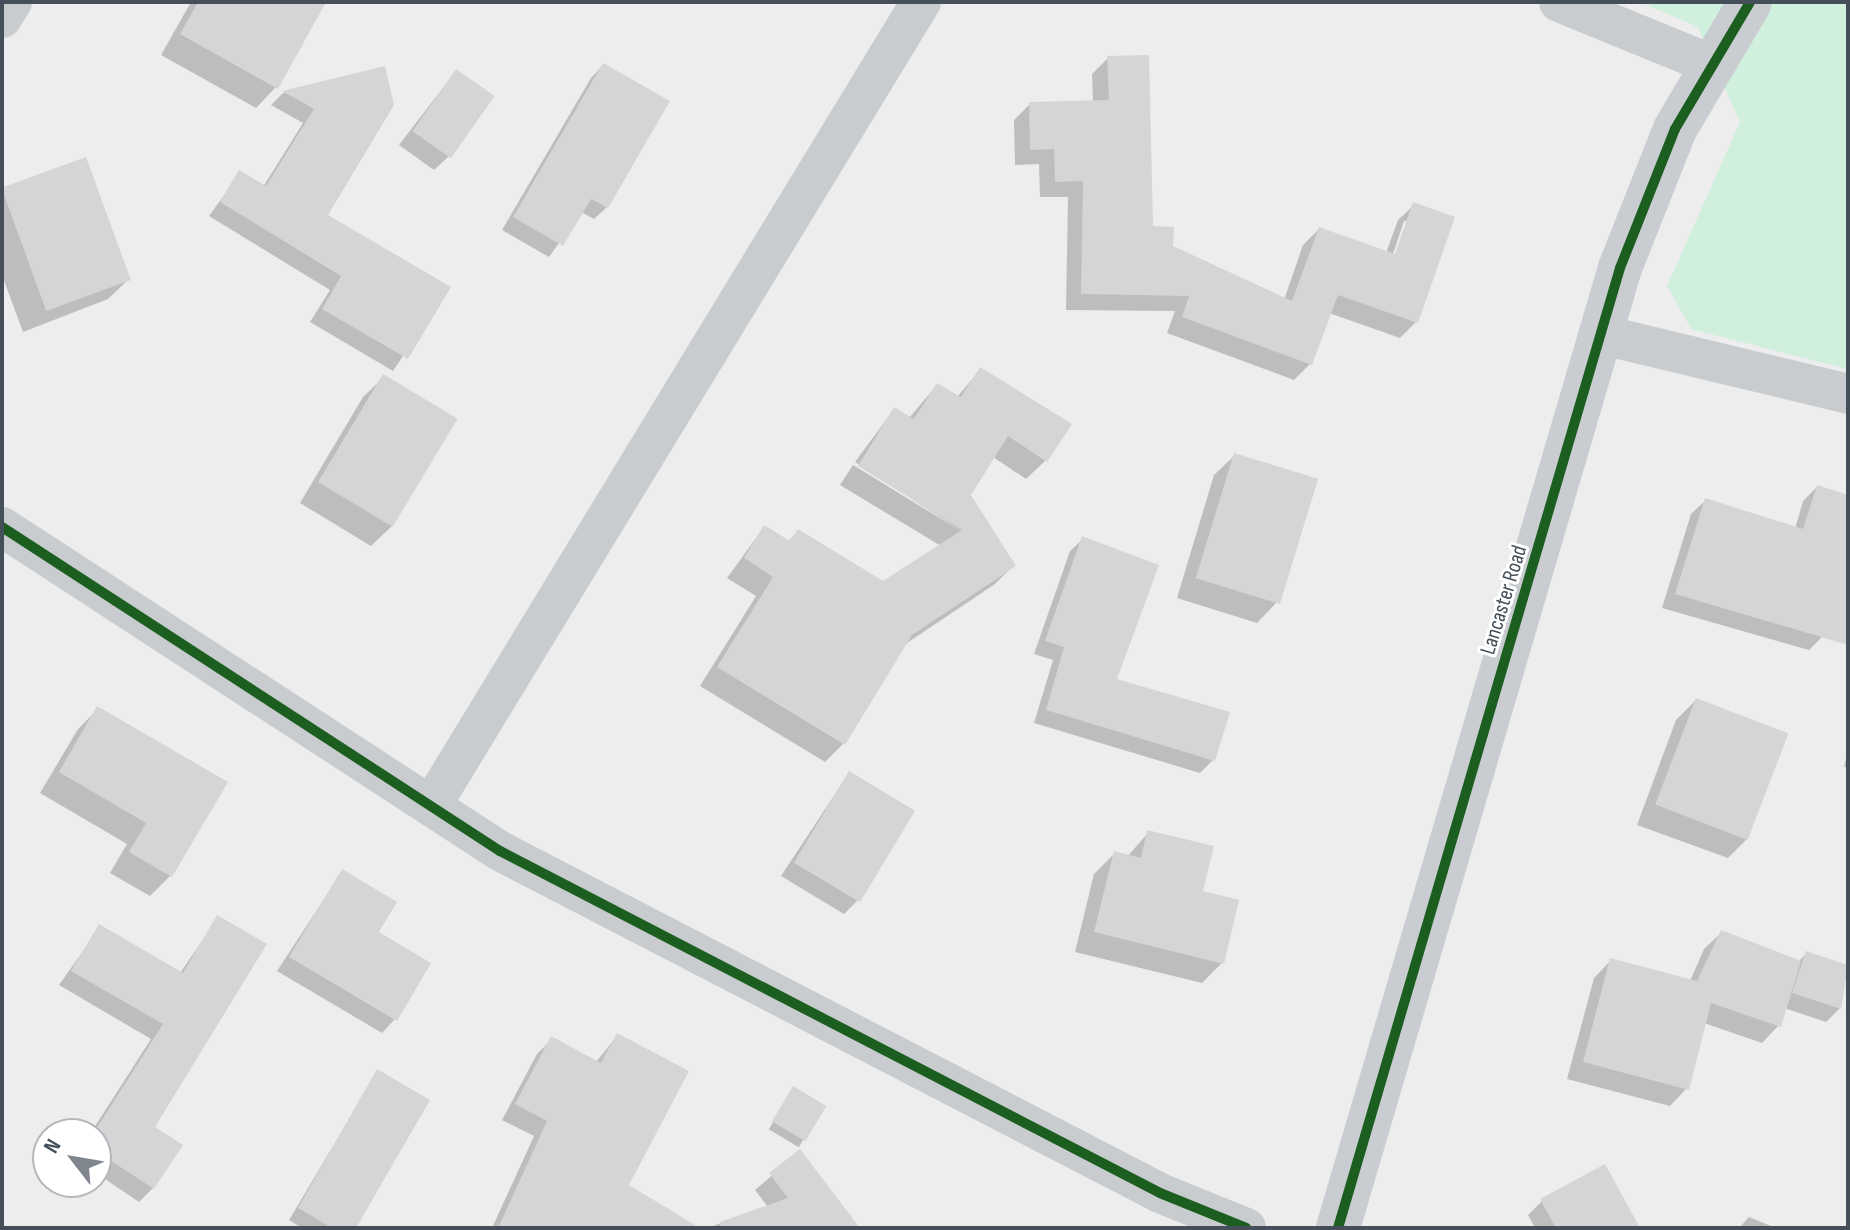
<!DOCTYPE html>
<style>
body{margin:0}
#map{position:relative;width:1850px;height:1230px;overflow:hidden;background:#eeeded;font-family:"Sofia Sans Condensed",sans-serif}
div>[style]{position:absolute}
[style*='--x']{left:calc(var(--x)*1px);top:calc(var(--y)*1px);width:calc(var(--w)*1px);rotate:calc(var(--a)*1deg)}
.green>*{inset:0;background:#d0efdc}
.shadow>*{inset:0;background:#0003;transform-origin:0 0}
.building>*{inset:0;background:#d5d5d7;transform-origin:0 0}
.street>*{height:40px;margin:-20px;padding:0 20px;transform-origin:20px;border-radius:20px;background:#c9cccf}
.secondary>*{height:44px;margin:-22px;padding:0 22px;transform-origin:22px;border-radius:22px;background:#c9cdd1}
.cycleway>*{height:10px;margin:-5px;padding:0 5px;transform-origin:5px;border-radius:5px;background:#1b5e20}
span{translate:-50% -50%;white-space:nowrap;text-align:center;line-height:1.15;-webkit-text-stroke:6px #fff;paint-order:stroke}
.street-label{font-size:22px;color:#444f5a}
.frame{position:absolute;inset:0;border:4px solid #444f5a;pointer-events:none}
.north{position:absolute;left:32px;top:1118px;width:80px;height:80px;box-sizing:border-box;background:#fff;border:2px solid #b4b9bd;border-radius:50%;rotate:301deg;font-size:22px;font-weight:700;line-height:32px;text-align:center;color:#444f5a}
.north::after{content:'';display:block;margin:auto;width:28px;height:36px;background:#80868d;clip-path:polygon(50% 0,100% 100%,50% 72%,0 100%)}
</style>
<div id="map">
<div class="green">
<div style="clip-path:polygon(1639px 2px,1848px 2px,1848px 369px,1691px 329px,1667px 286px,1740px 122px,1698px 27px)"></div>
</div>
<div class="shadow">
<div style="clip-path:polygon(191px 2px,324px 2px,276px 87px,256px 108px,161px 55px)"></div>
<div style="clip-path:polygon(evenodd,1108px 58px,1151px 228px,1171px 247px,1284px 300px,1303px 245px,1319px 229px,1386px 253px,1398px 220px,1414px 205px,1416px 322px,1400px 338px,1329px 313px,1310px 364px,1294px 380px,1167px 333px,1175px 311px,1066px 310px,1068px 197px,1040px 197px,1039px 164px,1015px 165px,1014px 120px,1030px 104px,1093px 102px,1092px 74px,1108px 58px,1404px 221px,1409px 221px,1394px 264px,1390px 263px,1404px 221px)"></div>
<div style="clip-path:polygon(603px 65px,607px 207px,594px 219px,581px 212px,549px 257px,502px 230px,591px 78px)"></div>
<div style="clip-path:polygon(383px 68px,325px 216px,448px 288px,393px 371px,310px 322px,330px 290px,209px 216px,240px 173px,263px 187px,303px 123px,271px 105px,283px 93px)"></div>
<div style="clip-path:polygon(456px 71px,448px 157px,434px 170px,399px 145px)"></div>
<div style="clip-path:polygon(85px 160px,129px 279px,108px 299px,23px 332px,2px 275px,2px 191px)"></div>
<div style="clip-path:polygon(981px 369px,1045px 461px,1026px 479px,993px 457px,968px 495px,1014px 565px,995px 584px,904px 645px,844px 743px,825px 762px,700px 686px,756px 596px,727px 578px,764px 527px,788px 542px,798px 531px,883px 584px,941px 546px,840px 485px,853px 465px,961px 531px,855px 462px,894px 409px,909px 418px,937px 385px,957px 397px)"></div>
<div style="clip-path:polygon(384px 377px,392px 526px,371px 546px,300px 503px,363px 397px)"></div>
<div style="clip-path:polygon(1235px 455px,1277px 602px,1257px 623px,1177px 598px,1214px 475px)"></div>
<div style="clip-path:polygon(1817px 487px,1848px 497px,1848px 568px,1823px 636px,1809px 650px,1662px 608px,1691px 514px,1705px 501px,1795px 529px,1803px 501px)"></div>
<div style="clip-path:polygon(1083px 539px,1114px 680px,1213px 760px,1200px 773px,1034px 723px,1053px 660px,1034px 654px,1070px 551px)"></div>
<div style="clip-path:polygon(1696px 700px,1748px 838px,1728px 858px,1637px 825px,1676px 720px)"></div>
<div style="clip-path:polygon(98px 709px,225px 782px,170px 876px,150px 896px,110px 873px,127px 844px,40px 793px,78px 729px)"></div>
<div style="clip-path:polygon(1848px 749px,1848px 768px,1844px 767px)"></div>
<div style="clip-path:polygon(849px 773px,858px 900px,844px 914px,781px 876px)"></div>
<div style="clip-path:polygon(1148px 833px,1200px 893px,1222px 963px,1202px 983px,1075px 952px,1094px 874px,1114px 854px,1127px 857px)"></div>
<div style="clip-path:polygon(342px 872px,395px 1019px,382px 1033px,277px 971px)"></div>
<div style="clip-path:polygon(218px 918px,152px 1128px,153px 1188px,139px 1202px,96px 1173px,96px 1134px,90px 1134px,151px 1039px,59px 985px,100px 927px,180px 973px)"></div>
<div style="clip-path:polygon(1722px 932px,1798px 962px,1806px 954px,1848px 967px,1840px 1008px,1826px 1022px,1784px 1008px,1779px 1025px,1762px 1043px,1704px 1023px,1687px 1088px,1670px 1106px,1567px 1079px,1594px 978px,1611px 960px,1690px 981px,1704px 949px)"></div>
<div style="clip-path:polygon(618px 1035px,627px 1186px,697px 1228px,492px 1228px,534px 1136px,502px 1120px,537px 1054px,552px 1039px,596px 1062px)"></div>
<div style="clip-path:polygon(378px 1071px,353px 1228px,302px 1228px,289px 1220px)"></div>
<div style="left:793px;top:1089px;width:35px;height:47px;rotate:31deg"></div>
<div style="clip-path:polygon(800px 1152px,857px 1228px,707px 1228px,768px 1207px,755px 1190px)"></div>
<div style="clip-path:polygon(1542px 1201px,1637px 1228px,1535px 1228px,1528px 1215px)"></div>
<div style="clip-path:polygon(1749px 1217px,1776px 1228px,1739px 1228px)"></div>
</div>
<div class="building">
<div style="clip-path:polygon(198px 2px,326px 2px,278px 89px,180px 34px)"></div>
<div style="clip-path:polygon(1149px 55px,1153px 226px,1174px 227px,1173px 246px,1292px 301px,1319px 227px,1395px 254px,1413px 202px,1455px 217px,1418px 323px,1338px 295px,1312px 365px,1182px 317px,1189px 296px,1081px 294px,1083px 181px,1055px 182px,1054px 149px,1030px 150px,1029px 102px,1109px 100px,1107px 56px)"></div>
<div style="clip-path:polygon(603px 63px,670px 101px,608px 208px,591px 199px,563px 246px,513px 217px)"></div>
<div style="clip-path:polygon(385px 66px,394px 105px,328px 215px,451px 287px,408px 359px,322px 309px,341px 276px,220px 202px,239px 170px,266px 186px,314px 109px,282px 91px)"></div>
<div style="left:456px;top:69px;width:47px;height:76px;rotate:35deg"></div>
<div style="left:86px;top:157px;width:131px;height:90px;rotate:70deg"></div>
<div style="clip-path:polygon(980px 367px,1072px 424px,1047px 462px,1008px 436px,971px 495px,1016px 566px,912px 635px,845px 745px,717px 667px,773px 577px,744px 558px,764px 525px,790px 541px,798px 529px,883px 581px,962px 530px,858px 466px,894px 407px,914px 419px,937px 383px,961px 397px)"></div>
<div style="left:383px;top:374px;width:87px;height:126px;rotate:31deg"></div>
<div style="left:1234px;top:453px;width:88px;height:131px;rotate:17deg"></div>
<div style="clip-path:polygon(1817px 485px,1848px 495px,1848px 645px,1675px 594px,1705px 498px,1803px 529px)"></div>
<div style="clip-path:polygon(1082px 536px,1159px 565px,1117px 679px,1230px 712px,1215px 761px,1046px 710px,1064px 647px,1045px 641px)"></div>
<div style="left:1696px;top:698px;width:99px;height:114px;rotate:21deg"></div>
<div style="clip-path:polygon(97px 706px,228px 782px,172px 877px,129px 852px,146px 823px,59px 772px)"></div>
<div style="left:849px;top:771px;width:77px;height:107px;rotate:31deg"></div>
<div style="clip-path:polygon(1147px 830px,1214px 846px,1203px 891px,1239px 900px,1224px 964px,1094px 932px,1114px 851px,1141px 858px)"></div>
<div style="clip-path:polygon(342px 869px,397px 902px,379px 932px,431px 963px,397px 1021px,289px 957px)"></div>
<div style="clip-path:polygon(217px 915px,267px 944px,155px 1127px,183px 1145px,154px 1189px,96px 1151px,93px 1134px,163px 1024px,71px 971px,99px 924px,183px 973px)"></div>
<div style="clip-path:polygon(1721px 930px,1801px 961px,1781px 1027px,1711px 1003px,1689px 1090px,1583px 1062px,1610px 958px,1697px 981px)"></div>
<div style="clip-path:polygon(1806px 951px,1848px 965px,1841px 1009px,1792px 993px)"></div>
<div style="clip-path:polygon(617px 1033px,689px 1071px,629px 1185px,700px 1228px,498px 1228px,547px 1121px,515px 1104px,551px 1036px,601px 1063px)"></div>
<div style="clip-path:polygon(377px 1069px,430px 1100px,356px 1228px,332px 1228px,298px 1208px)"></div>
<div style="left:793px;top:1086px;width:39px;height:41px;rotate:31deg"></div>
<div style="clip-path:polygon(800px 1149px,860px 1228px,721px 1228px,720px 1222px,788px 1198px,769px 1173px)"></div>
<div style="clip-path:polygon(1605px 1164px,1640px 1228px,1556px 1228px,1540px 1199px)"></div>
</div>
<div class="street">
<div style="--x:1559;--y:2;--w:163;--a:22.3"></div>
<div style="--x:2;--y:18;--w:19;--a:-58"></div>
<div style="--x:1603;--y:335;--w:252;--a:13.5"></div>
<div style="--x:2;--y:527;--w:594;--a:33.05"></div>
<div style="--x:500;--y:851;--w:743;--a:27.39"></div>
<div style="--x:1160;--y:1193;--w:93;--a:22.1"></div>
<div style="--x:431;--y:806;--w:942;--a:-58.64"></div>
</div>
<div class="secondary">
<div style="--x:1338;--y:1228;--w:1001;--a:-73.63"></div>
<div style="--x:1620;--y:268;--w:149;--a:-68.4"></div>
<div style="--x:1675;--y:129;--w:147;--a:-59.4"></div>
</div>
<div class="cycleway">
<div style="--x:2;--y:527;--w:594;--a:33.05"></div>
<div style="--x:500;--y:851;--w:743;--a:27.39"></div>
<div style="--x:1160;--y:1193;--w:93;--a:22.1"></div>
<div style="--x:1338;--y:1228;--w:1001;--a:-73.63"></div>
<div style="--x:1620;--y:268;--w:149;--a:-68.4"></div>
<div style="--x:1675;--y:129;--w:147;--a:-59.4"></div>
</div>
<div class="street-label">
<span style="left:1504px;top:600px;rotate:-73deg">Lancaster Road</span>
</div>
<div class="frame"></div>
<div class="north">N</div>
</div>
